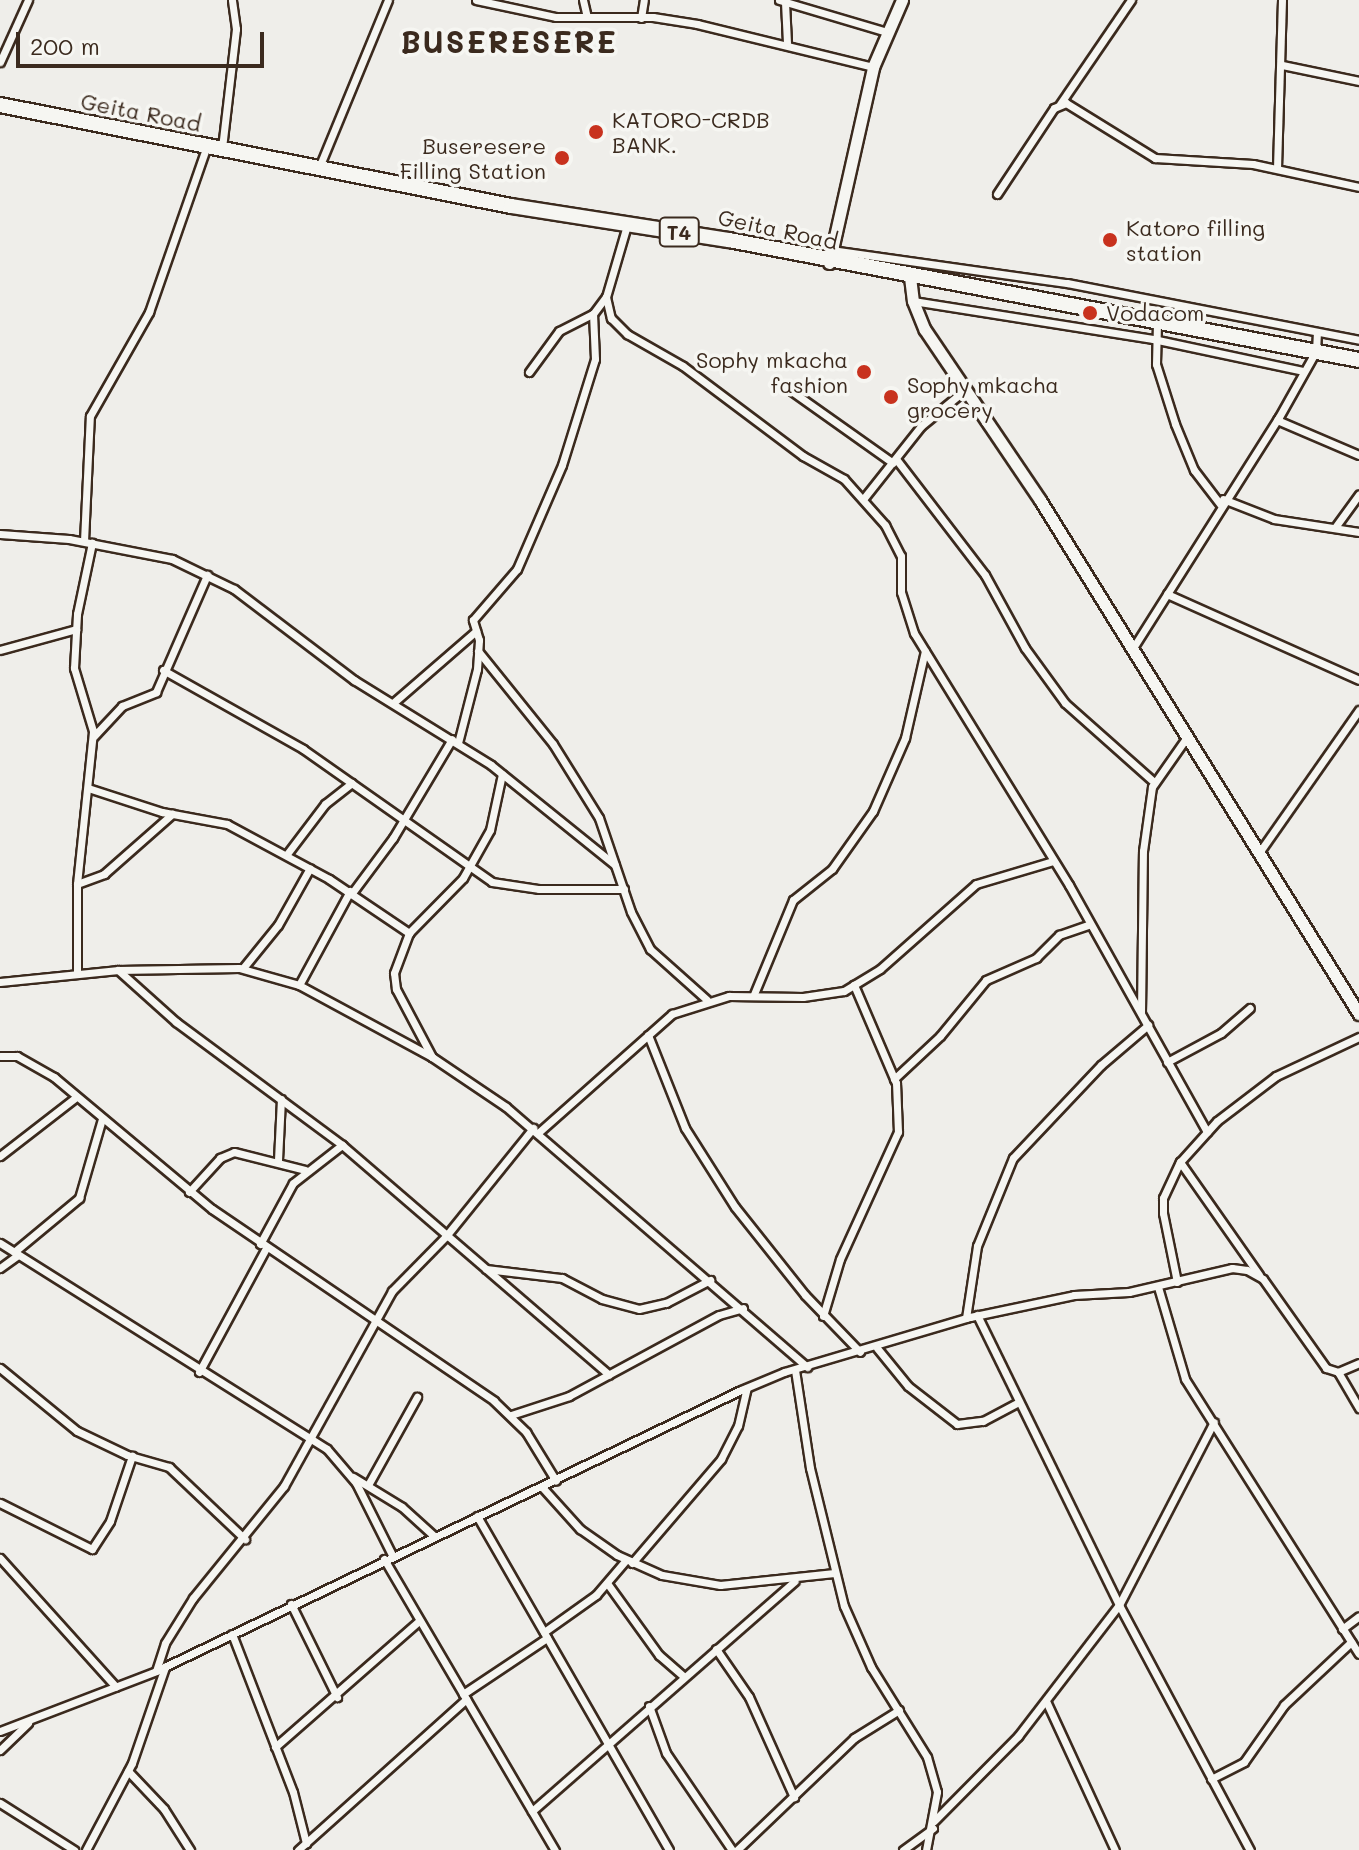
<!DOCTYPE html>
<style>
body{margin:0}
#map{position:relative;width:1359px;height:1850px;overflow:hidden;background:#efeeea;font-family:Mali,sans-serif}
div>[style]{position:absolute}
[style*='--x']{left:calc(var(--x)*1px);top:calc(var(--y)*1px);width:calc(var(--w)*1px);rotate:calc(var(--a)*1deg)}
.roads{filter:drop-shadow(2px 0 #3b2a1e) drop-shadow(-2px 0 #3b2a1e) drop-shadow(0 2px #3b2a1e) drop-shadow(0 -2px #3b2a1e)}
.street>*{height:7px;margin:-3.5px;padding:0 3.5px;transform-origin:3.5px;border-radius:3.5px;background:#f6f6f2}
.secondary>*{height:11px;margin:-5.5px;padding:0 5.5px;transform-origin:5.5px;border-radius:5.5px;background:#f6f6f2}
.highway>*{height:14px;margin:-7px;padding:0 7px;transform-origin:7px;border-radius:7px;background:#f6f6f2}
.dots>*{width:22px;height:22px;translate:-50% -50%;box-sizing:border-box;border:4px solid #f6f6f2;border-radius:50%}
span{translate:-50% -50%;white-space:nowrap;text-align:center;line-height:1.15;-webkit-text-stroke:7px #f6f6f2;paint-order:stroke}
.shield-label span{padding:2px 6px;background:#f6f6f2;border:2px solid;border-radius:6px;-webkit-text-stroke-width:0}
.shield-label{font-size:20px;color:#3b2a1e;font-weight:700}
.street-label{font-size:22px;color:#3b2a1e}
.poi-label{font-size:22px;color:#3b2a1e}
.left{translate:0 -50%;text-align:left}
.right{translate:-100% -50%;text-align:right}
.district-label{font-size:30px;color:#3b2a1e;font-weight:700;letter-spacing:2px}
.scale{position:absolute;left:16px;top:32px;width:248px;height:36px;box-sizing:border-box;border:4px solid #3b2a1e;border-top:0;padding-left:10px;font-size:24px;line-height:28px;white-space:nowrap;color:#3b2a1e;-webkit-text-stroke:6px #f6f6f2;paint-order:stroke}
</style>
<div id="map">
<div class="roads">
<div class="street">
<div style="--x:476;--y:0;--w:82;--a:12"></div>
<div style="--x:556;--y:17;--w:97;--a:0"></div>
<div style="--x:653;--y:17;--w:45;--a:9"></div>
<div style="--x:697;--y:24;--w:181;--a:13.7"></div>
<div style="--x:583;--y:0;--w:17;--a:77"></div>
<div style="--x:779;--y:0;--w:113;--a:16.5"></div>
<div style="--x:785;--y:2;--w:41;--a:87.2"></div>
<div style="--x:641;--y:18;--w:18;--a:-81"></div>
<div style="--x:0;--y:62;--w:68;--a:-65.7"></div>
<div style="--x:1282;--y:65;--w:79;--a:11.7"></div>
<div style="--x:1060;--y:104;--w:126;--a:-55.7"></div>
<div style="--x:222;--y:148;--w:120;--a:-83.3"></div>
<div style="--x:236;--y:29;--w:29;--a:-98"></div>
<div style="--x:320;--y:165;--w:178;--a:-67.6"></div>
<div style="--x:1277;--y:168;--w:168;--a:-88.3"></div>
<div style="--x:997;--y:194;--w:103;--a:-56.5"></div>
<div style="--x:1054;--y:108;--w:13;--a:-23"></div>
<div style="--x:1066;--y:103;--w:105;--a:31.7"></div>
<div style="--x:1155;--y:158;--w:98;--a:3.5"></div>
<div style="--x:1253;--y:164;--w:108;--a:12.2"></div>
<div style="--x:831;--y:250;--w:238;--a:8"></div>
<div style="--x:1067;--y:283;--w:298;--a:11"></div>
<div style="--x:606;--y:297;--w:22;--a:77"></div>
<div style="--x:611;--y:318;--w:23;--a:45"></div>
<div style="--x:627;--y:334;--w:64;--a:29.7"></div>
<div style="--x:683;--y:366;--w:150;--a:36.9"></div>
<div style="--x:803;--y:456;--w:47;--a:29.3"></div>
<div style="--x:844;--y:479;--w:62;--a:48.3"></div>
<div style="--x:885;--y:525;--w:35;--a:63"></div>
<div style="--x:901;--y:556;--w:36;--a:90"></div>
<div style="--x:901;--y:592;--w:43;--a:72.4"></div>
<div style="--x:914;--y:633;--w:296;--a:58.4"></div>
<div style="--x:1069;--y:885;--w:283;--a:60.8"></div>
<div style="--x:913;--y:301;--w:243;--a:9"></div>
<div style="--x:1153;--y:339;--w:153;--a:12"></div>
<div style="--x:1157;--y:323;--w:41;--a:91.4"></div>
<div style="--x:1156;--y:364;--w:63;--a:72.4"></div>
<div style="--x:1175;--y:424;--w:50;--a:67.6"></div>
<div style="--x:1194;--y:470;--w:43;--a:52.6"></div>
<div style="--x:529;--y:372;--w:51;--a:-53.8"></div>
<div style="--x:559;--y:331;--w:38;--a:-27"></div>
<div style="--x:593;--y:314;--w:21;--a:-53"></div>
<div style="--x:606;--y:297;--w:75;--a:-73.7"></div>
<div style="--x:790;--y:390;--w:126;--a:35.3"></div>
<div style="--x:1277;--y:420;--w:89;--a:23.1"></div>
<div style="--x:896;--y:459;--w:146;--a:52.5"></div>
<div style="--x:985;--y:575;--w:83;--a:61.3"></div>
<div style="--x:1025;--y:648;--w:68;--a:54"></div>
<div style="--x:1065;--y:703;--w:118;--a:41.6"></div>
<div style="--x:864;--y:498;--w:92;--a:-51.6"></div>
<div style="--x:921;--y:426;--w:58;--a:-39.4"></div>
<div style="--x:1223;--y:499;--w:55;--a:21.4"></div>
<div style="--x:1274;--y:519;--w:86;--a:8.7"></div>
<div style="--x:1336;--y:526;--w:39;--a:-54"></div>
<div style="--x:0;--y:534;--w:69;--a:4.1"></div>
<div style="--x:69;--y:539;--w:105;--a:11"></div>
<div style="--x:172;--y:559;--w:69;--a:25.8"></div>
<div style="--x:234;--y:589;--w:151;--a:37.2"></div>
<div style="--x:354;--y:680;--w:161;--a:31.8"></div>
<div style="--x:491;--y:765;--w:159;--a:38.9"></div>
<div style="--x:84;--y:541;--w:125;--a:-87.3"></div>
<div style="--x:90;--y:416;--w:120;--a:-60.4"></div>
<div style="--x:149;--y:312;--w:174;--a:-70.8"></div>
<div style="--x:1167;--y:594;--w:210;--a:24.1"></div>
<div style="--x:1133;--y:648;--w:273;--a:-57.7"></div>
<div style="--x:1279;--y:417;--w:76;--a:-60.7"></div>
<div style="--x:1316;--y:351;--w:18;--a:-87"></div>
<div style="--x:0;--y:650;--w:79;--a:-15.4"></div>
<div style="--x:478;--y:651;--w:119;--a:51.1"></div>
<div style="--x:553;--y:744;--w:87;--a:58.1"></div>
<div style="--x:599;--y:818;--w:99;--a:71.2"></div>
<div style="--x:631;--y:912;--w:42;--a:62.8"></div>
<div style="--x:650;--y:949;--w:76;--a:41.8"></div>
<div style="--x:163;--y:670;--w:161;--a:29.4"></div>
<div style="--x:303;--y:749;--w:231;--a:35.1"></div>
<div style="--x:492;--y:882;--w:48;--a:8.5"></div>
<div style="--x:539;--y:889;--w:85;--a:0"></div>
<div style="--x:393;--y:703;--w:110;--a:-40.9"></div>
<div style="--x:94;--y:736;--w:41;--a:-47"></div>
<div style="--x:122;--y:706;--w:37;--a:-22"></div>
<div style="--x:156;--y:692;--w:128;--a:-66.4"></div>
<div style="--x:458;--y:743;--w:76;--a:-75.6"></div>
<div style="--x:477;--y:669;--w:29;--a:-86"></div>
<div style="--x:479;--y:640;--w:21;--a:-107"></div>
<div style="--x:473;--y:620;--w:67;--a:-49.2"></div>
<div style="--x:517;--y:569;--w:113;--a:-66.6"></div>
<div style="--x:562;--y:465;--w:111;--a:-72.7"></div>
<div style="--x:595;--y:359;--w:45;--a:-92.5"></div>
<div style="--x:88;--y:788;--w:78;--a:18"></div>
<div style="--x:162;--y:812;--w:66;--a:10.5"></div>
<div style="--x:227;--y:824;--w:116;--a:28.3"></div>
<div style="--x:329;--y:879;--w:97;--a:34"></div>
<div style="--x:1261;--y:850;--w:171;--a:-55"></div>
<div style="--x:287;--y:854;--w:63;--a:-52.8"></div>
<div style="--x:325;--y:804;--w:34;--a:-38"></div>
<div style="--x:77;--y:884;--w:29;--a:-20"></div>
<div style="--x:104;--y:874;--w:91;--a:-41.4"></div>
<div style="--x:352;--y:893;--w:69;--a:-53.3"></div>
<div style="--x:393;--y:838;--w:115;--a:-59.2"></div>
<div style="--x:243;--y:968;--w:55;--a:-50.9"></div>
<div style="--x:278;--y:925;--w:65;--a:-60.7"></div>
<div style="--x:118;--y:970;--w:78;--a:41.9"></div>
<div style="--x:176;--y:1022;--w:207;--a:36.5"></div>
<div style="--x:342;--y:1145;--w:352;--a:40.7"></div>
<div style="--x:77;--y:974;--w:90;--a:-90"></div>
<div style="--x:77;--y:884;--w:154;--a:-84"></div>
<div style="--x:93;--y:731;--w:66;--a:-106.8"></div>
<div style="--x:74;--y:668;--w:54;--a:-86.8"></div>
<div style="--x:77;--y:614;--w:73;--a:-78.1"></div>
<div style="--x:0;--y:982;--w:119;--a:-5.8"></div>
<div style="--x:118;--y:970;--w:121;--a:-0.9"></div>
<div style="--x:239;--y:968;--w:62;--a:15.8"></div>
<div style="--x:299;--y:985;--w:151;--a:28.4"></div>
<div style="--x:432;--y:1057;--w:89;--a:34"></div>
<div style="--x:506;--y:1107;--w:398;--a:40.8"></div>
<div style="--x:299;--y:985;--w:107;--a:-61.5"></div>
<div style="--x:754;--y:994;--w:102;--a:-67.5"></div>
<div style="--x:793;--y:900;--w:50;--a:-38.5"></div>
<div style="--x:832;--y:869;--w:71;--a:-54.7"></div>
<div style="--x:873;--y:811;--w:80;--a:-66.3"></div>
<div style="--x:905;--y:738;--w:89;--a:-77.1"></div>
<div style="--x:1141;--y:1012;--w:161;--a:-89.3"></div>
<div style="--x:1143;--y:851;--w:65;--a:-82"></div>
<div style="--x:1152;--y:787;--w:61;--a:-55"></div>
<div style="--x:648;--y:1035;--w:100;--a:68.3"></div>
<div style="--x:685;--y:1128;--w:93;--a:57.7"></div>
<div style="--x:735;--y:1207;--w:112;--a:51.5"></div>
<div style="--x:805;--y:1295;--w:79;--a:46"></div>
<div style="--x:0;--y:1056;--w:17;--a:0"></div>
<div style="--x:17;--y:1056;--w:43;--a:29.6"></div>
<div style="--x:54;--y:1077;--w:206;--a:39.9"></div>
<div style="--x:212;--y:1209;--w:341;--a:34.2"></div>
<div style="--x:494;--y:1401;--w:45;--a:44.1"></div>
<div style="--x:526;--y:1432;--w:57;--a:58.5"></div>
<div style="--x:432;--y:1057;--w:77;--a:-117.9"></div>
<div style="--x:396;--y:989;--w:16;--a:-97"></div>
<div style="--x:394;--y:973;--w:43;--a:-69.4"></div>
<div style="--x:409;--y:933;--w:77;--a:-45.5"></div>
<div style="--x:463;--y:878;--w:55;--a:-60.6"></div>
<div style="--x:490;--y:830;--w:57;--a:-77.9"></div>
<div style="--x:1167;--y:1062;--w:61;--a:-28.2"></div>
<div style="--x:1221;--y:1033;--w:38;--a:-41"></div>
<div style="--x:894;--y:1079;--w:63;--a:-43.1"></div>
<div style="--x:940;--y:1036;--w:72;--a:-50.6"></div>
<div style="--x:986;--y:980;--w:55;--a:-23.7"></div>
<div style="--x:1036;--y:958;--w:33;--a:-45"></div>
<div style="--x:1059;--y:935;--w:31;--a:-19"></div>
<div style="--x:539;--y:1132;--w:178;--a:-41.6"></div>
<div style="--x:672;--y:1014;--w:60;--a:-17.5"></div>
<div style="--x:729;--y:996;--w:74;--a:0.8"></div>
<div style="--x:803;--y:997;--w:41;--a:-8.3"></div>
<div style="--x:844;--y:991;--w:42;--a:-31.4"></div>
<div style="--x:880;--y:969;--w:128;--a:-41.5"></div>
<div style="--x:976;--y:884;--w:80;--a:-16.6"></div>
<div style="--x:0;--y:1156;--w:96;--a:-37.8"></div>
<div style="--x:278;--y:1160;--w:61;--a:-87.2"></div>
<div style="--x:1180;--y:1162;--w:138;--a:55"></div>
<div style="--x:189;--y:1192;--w:46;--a:-47.6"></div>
<div style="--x:220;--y:1158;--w:15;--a:-23"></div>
<div style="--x:234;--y:1152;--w:73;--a:14.2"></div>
<div style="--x:0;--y:1243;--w:386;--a:32.2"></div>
<div style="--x:327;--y:1449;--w:45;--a:49.5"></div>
<div style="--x:356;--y:1483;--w:80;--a:63.4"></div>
<div style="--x:260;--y:1244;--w:69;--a:-61.6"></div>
<div style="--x:293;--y:1183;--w:62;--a:-37.8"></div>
<div style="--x:14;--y:1252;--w:85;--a:-39.7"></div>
<div style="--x:79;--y:1198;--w:82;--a:-73.8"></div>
<div style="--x:0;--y:1268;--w:22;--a:-36"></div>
<div style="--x:486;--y:1269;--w:77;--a:6.8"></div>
<div style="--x:562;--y:1278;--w:45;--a:27.7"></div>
<div style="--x:602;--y:1299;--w:38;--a:15"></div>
<div style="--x:639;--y:1309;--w:28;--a:-13"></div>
<div style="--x:666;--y:1303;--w:50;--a:-27.6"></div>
<div style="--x:1177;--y:1282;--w:70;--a:-101.5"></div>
<div style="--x:1163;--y:1213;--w:15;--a:-90"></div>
<div style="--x:1163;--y:1198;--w:40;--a:-65"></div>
<div style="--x:1180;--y:1162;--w:55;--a:-47.9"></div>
<div style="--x:1217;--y:1121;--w:74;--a:-37.3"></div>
<div style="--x:1276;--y:1076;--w:92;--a:-25.2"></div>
<div style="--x:1158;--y:1287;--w:96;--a:73.6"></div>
<div style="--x:1185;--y:1379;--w:325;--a:57.7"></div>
<div style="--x:977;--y:1315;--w:323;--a:63.9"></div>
<div style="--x:1119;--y:1605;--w:278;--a:61.9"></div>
<div style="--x:823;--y:1316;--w:59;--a:-73.4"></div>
<div style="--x:840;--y:1259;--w:140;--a:-65.5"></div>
<div style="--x:898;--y:1132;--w:49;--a:-92.3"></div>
<div style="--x:896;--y:1083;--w:107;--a:-113.2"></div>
<div style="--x:966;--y:1318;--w:73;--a:-81.3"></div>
<div style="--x:977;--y:1246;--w:95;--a:-67.8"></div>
<div style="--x:1013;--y:1158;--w:128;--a:-46.6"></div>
<div style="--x:1101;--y:1065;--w:62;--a:-40.4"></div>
<div style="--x:877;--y:1348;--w:49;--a:50.8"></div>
<div style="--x:908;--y:1386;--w:62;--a:37.8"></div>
<div style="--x:957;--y:1424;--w:26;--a:-7"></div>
<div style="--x:983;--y:1421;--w:40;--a:-28"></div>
<div style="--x:0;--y:1368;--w:99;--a:39.3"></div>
<div style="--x:77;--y:1431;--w:55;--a:25.6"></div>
<div style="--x:127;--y:1455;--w:44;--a:15.9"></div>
<div style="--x:169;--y:1467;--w:105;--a:43.5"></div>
<div style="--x:795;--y:1370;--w:99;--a:81.3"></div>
<div style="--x:810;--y:1468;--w:142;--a:76.2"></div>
<div style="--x:844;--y:1606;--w:67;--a:66.1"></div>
<div style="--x:871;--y:1667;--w:106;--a:58.1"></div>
<div style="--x:927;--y:1757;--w:36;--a:74"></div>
<div style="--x:937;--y:1792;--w:59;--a:100.7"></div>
<div style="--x:199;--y:1372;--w:141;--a:-61.6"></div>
<div style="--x:1338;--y:1372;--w:42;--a:59.7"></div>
<div style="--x:511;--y:1415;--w:61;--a:-18.1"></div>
<div style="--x:569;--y:1396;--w:170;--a:-28.4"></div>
<div style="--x:719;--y:1315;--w:25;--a:-16"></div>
<div style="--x:353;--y:1477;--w:57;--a:31.5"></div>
<div style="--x:402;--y:1507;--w:43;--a:42.2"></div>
<div style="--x:368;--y:1485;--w:101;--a:-60.9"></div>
<div style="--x:542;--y:1487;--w:57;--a:47.9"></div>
<div style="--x:580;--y:1529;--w:45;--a:35.1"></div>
<div style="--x:617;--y:1555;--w:49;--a:24"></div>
<div style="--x:662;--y:1575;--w:59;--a:9.8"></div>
<div style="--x:720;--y:1585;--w:115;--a:-6"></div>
<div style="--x:0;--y:1503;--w:103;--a:26.6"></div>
<div style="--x:92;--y:1549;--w:33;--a:-57"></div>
<div style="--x:110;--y:1521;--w:69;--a:-71.3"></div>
<div style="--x:477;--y:1516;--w:385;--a:60.1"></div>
<div style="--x:0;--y:1558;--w:173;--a:48"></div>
<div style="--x:384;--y:1559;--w:338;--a:59.6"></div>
<div style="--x:632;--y:1563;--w:137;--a:-49.4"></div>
<div style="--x:721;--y:1459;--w:37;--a:-63"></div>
<div style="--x:738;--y:1426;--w:39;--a:-77"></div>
<div style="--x:607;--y:1583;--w:89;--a:54.2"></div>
<div style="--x:659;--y:1655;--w:33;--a:41"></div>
<div style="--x:291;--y:1604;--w:104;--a:63.7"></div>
<div style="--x:1342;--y:1629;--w:21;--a:-37"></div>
<div style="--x:544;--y:1632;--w:64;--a:-35.4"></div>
<div style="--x:596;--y:1595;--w:46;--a:-49.4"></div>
<div style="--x:232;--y:1634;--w:169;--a:68.9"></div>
<div style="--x:293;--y:1792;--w:53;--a:75.7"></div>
<div style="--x:716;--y:1649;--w:58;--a:55.5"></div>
<div style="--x:749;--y:1697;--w:110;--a:65.8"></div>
<div style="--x:156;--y:1671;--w:29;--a:-72"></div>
<div style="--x:165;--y:1643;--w:53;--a:-58.1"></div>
<div style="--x:193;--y:1598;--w:144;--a:-50.9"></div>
<div style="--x:284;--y:1486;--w:223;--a:-61"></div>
<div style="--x:392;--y:1291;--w:77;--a:-45.5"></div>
<div style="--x:446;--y:1236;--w:139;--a:-51.1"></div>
<div style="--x:463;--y:1694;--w:101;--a:-33.7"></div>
<div style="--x:1046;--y:1701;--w:164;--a:65.2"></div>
<div style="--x:649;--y:1706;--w:50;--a:70.1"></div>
<div style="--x:666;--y:1753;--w:117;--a:55.8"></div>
<div style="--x:0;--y:1731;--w:167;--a:-21"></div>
<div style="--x:156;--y:1671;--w:649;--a:-25.66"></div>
<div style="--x:741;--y:1390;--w:47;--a:-22.7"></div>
<div style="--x:784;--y:1372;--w:194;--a:-16.5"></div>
<div style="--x:970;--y:1317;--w:106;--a:-11.9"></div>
<div style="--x:1074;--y:1295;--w:55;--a:-3.1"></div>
<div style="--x:1129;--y:1292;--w:106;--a:-13.1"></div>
<div style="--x:1232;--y:1268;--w:15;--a:8"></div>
<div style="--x:1247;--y:1270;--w:18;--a:29"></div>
<div style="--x:1263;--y:1279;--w:109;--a:54.7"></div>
<div style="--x:1326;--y:1368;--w:13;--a:18"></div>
<div style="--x:1338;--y:1372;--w:23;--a:-23"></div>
<div style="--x:275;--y:1747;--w:191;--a:-41.2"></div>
<div style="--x:0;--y:1750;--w:39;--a:-44"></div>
<div style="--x:128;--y:1771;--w:52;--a:46.5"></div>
<div style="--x:164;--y:1809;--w:49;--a:57.6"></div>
<div style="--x:1211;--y:1779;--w:37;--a:-27"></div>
<div style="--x:1244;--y:1762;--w:70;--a:-54.9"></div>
<div style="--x:1284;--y:1705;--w:92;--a:-43.2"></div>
<div style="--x:0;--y:1803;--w:88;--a:32.4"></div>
<div style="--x:532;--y:1811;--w:349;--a:-41.2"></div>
<div style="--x:934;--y:1821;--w:120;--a:-45.3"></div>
<div style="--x:1018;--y:1736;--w:165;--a:-52.4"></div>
<div style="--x:1119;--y:1605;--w:206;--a:-62.6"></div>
<div style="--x:86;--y:1850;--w:98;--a:-62.1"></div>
<div style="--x:132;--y:1763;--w:102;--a:-71"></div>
<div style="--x:298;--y:1850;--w:226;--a:-41.9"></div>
<div style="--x:737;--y:1850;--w:162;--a:-43.7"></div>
<div style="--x:854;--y:1738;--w:53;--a:-31.9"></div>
<div style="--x:903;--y:1850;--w:37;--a:-36"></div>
</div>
<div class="secondary">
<div style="--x:829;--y:263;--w:201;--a:-77.3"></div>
<div style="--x:873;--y:67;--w:73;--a:-66.6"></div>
<div style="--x:910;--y:277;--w:24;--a:83"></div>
<div style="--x:913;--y:301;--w:31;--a:68"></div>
<div style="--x:925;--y:330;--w:205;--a:55.9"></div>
<div style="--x:1040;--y:500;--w:605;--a:58.18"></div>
</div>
<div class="highway">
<div style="--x:0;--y:105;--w:521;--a:11.18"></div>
<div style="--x:511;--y:206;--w:221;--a:8.9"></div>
<div style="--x:729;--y:240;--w:641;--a:10.78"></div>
</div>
</div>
<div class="dots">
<div style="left:596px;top:132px;background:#c8321e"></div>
<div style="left:562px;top:158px;background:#c8321e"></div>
<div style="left:1110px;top:240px;background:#c8321e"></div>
<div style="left:1090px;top:313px;background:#c8321e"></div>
<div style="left:864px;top:372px;background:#c8321e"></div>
<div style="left:891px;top:397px;background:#c8321e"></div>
</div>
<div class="shield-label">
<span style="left:679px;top:232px">T4</span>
</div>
<div class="street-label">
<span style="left:141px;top:112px;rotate:11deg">Geita Road</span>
<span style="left:778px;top:229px;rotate:12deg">Geita Road</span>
</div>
<div class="poi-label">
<span class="left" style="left:612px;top:132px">KATORO-CRDB<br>BANK.</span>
<span class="right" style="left:546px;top:158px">Buseresere<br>Filling Station</span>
<span class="left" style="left:1126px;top:240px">Katoro filling<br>station</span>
<span class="left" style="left:1106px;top:313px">Vodacom</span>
<span class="right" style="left:848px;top:372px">Sophy mkacha<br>fashion</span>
<span class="left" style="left:907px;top:397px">Sophy mkacha<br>grocery</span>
</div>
<div class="district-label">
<span style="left:509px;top:41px">BUSERESERE</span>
</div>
<div class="scale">200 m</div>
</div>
